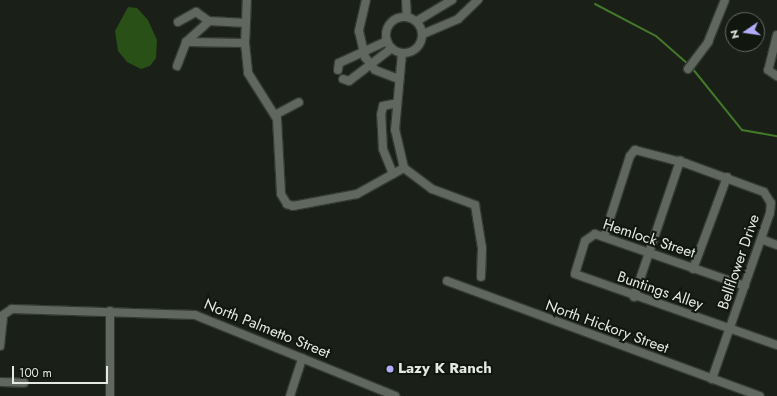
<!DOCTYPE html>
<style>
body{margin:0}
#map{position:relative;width:777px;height:396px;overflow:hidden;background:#1a1f18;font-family:Jost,sans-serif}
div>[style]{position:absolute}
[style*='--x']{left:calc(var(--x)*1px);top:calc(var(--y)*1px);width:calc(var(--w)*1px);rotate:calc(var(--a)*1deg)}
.green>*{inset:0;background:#295016}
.stream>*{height:2px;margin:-1px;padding:0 1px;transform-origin:1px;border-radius:1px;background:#437829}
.roads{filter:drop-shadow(1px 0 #363a35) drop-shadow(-1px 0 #363a35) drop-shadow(0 1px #363a35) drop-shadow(0 -1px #363a35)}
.street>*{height:8px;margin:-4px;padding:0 4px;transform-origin:4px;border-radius:4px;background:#60675e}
.street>.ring{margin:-4px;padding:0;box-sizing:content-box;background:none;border:8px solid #60675e;border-radius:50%}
.dots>*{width:11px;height:11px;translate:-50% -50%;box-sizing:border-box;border:2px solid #11160f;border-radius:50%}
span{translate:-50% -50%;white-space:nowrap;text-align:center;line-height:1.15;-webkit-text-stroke:4px #11160f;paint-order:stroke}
.street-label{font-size:15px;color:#e5e8e3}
.poi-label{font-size:15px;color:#e5e8e3;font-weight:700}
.left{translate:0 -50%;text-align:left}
.north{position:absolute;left:725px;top:12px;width:40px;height:40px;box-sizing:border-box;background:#11160f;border:1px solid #666a64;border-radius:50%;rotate:257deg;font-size:11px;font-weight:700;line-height:16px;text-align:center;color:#e5e8e3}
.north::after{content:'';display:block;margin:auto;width:14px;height:18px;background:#b2adf9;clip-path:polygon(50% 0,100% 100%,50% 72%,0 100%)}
.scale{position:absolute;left:12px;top:366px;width:96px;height:18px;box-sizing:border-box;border:2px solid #e5e8e3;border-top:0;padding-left:5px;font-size:12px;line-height:14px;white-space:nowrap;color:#e5e8e3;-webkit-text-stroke:3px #11160f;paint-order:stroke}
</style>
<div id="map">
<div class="green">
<div style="clip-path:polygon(128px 7px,137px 8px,148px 20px,157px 40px,156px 58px,150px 66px,141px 69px,127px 62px,118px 51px,115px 31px)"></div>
</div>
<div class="stream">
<div style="--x:595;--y:4;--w:69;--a:27.7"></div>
<div style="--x:656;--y:36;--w:44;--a:41.3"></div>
<div style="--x:692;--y:68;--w:80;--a:51.1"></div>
<div style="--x:742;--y:130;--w:36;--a:10"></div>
</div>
<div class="roads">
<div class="street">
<div style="--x:366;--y:0;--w:32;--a:103"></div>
<div style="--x:359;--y:31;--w:27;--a:77"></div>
<div style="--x:365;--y:57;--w:16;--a:52"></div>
<div style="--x:375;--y:70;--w:26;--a:21"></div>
<div style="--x:406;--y:0;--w:17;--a:87"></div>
<div class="ring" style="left:386px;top:17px;width:28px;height:28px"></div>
<div style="--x:417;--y:21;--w:41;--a:-31"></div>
<div style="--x:178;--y:22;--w:21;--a:-29"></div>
<div style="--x:196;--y:12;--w:16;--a:35"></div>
<div style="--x:209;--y:21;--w:37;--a:3"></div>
<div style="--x:246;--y:23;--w:23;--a:-88"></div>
<div style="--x:423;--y:34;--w:38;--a:-23"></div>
<div style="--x:458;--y:19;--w:28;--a:-44"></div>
<div style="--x:777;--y:35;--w:36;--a:104"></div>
<div style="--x:768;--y:70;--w:11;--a:34"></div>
<div style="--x:186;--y:42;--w:59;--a:1"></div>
<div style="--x:245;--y:43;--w:20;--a:-87"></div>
<div style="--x:245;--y:43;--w:30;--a:84"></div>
<div style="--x:248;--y:73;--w:54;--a:57.8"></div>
<div style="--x:277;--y:119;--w:75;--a:86.9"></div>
<div style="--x:281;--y:194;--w:12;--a:59"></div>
<div style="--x:287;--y:204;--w:6;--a:18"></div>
<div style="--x:293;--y:206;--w:65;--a:-10.6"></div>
<div style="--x:357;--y:194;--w:54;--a:-29"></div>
<div style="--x:404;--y:168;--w:39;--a:-103"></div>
<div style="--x:395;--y:130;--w:77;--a:-84.8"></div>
<div style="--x:177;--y:66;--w:26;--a:-69"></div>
<div style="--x:186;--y:42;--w:31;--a:-42"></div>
<div style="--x:688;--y:69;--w:34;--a:-53"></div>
<div style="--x:708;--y:42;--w:45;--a:-68"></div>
<div style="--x:338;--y:70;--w:7;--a:-82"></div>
<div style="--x:339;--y:63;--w:53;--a:-24.6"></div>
<div style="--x:343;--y:79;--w:6;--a:18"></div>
<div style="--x:349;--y:81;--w:54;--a:-37.5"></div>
<div style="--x:275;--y:115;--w:27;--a:-28"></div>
<div style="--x:404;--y:168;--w:35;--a:37"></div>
<div style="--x:432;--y:189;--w:46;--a:20.4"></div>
<div style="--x:475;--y:205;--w:44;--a:80.8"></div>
<div style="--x:482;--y:248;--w:29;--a:92"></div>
<div style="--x:393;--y:174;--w:27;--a:-112"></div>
<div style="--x:383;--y:149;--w:34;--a:-93"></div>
<div style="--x:381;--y:115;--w:9;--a:-77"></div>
<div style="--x:383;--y:106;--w:14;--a:-12"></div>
<div style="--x:604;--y:237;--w:85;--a:-72.2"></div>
<div style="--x:630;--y:156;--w:8;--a:-50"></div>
<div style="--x:635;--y:150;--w:52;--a:14.6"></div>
<div style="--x:685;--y:163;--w:84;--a:20.2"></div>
<div style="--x:764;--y:192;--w:13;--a:58"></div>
<div style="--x:771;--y:203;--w:10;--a:96"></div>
<div style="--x:770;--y:213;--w:176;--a:109.3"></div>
<div style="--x:761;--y:239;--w:17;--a:21"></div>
<div style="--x:693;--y:269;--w:98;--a:-69.7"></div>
<div style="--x:447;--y:281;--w:333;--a:20.2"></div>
<div style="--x:745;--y:286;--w:159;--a:-160.9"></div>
<div style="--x:595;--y:234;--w:12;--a:145"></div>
<div style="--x:585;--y:241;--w:34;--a:107"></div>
<div style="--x:575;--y:274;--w:214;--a:19.4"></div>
<div style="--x:634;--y:297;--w:144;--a:-71.3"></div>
<div style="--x:110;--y:311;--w:85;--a:90"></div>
<div style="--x:0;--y:346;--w:31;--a:-84"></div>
<div style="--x:3;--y:315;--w:11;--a:-34"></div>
<div style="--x:12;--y:309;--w:183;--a:1.9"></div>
<div style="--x:195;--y:315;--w:216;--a:22"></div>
<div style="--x:0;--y:382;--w:24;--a:2"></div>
<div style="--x:290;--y:396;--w:40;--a:-72"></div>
</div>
</div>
<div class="dots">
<div style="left:390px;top:369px;background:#b2adf9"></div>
</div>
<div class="street-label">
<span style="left:649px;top:239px;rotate:18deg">Hemlock Street</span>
<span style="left:739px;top:262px;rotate:-71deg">Bellflower Drive</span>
<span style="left:660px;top:291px;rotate:19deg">Buntings Alley</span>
<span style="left:607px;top:327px;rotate:20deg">North Hickory Street</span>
<span style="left:267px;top:329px;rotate:22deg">North Palmetto Street</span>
</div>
<div class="poi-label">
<span class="left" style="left:398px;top:369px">Lazy K Ranch</span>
</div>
<div class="north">N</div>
<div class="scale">100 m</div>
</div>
